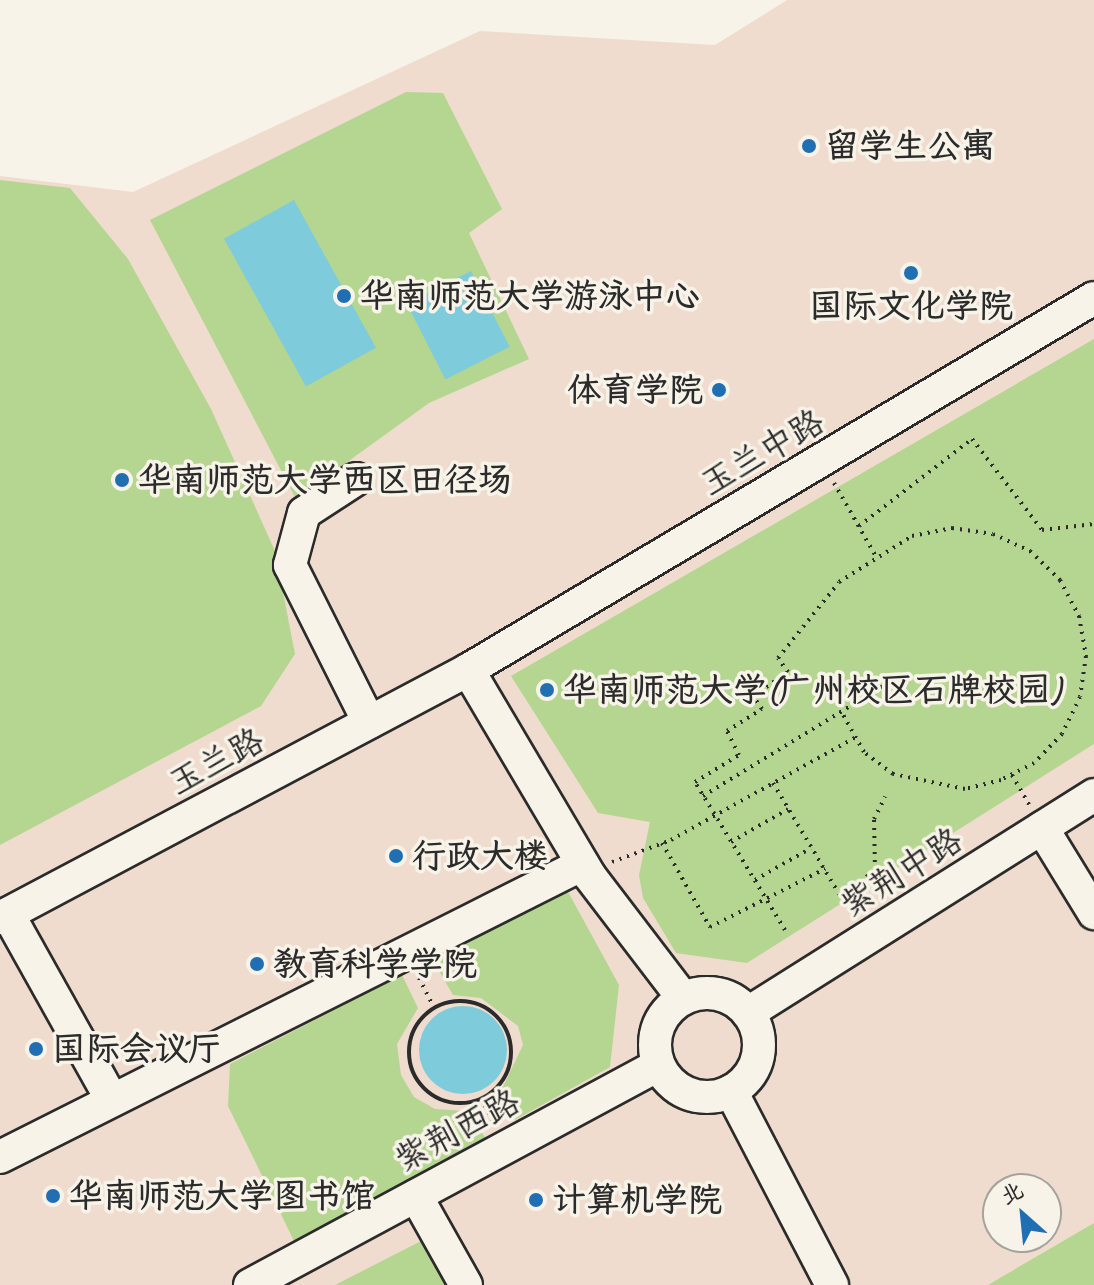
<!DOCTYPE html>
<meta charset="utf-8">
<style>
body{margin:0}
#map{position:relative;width:1094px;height:1285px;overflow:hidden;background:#f7f3e8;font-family:Caveat,"LXGW WenKai TC",sans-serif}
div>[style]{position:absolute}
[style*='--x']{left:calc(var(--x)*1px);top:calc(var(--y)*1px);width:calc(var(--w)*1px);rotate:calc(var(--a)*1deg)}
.built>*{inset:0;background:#efdcce}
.green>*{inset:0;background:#b4d690}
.water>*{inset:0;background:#7dcbdb;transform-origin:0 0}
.round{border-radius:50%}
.path>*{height:4px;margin-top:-2px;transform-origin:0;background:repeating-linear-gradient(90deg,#2b2b2b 0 2px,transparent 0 8px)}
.path>.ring{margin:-2px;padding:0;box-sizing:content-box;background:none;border:4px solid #2b2b2b;border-radius:50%}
.roads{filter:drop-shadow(2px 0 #2b2b2b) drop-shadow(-2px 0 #2b2b2b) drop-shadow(0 2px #2b2b2b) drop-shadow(0 -2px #2b2b2b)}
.minor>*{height:32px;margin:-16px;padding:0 16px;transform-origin:16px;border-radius:16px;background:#f7f3e8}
.minor>.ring{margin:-16px;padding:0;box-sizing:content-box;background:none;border:32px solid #f7f3e8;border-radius:50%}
.dots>*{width:22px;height:22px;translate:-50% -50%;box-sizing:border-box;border:4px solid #f7f3e8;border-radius:50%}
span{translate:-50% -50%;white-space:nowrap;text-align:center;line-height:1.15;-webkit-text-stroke:7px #f7f3e8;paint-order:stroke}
.poi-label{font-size:34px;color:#2b2b2b;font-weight:700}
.left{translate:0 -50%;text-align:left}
.right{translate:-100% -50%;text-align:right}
.street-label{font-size:34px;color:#2b2b2b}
.north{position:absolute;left:982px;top:1173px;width:80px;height:80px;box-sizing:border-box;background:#f7f3e8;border:2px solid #a5a39c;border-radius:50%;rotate:333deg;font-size:22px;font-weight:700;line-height:32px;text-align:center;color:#2b2b2b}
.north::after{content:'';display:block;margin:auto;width:28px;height:36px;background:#1f6fb2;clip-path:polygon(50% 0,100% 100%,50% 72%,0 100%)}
</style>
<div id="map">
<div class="built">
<div style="clip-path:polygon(evenodd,787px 0,1094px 0,1094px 1285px,0 1285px,0 176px,133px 192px,480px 31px,715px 45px,787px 0,998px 1189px,1046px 1189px,1046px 1237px,998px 1237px,998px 1189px)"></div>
</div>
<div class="green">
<div style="clip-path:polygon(406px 92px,443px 93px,502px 209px,469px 233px,529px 359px,429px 403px,296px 499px,150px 220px)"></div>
<div style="clip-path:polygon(0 180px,70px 188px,128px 259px,211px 409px,275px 551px,295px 654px,261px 706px,0 845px)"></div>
<div style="clip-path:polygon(1094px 339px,1094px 744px,747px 963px,676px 953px,643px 898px,639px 875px,650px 822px,598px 813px,511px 676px)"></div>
<div style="clip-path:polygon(567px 890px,619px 985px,610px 1067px,515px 1120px,500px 1093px,523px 1045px,518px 1026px,481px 998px,453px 995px,431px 957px)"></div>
<div style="clip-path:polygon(402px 975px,418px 1008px,397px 1044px,401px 1075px,414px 1097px,435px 1109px,468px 1111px,488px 1142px,294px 1241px,228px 1106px,230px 1064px)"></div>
<div style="clip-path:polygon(1094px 1223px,1094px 1285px,988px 1285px)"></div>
<div style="clip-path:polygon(427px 1238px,451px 1285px,335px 1285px)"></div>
</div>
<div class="water">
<div style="left:294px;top:200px;width:169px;height:80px;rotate:61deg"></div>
<div style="left:471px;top:271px;width:85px;height:72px;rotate:63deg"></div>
<div class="round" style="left:419px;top:1006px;width:88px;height:88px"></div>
</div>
<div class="path">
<div style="--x:834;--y:483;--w:83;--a:60.3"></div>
<div style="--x:859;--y:526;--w:143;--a:-37.6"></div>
<div style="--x:972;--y:439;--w:115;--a:52.4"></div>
<div style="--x:1042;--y:530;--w:52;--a:-6.6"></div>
<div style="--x:1012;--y:775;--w:34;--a:60"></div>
<div style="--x:773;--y:783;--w:133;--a:59.2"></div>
<div style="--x:841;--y:897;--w:43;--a:-38.5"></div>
<div style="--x:875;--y:870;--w:51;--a:-91.1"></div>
<div style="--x:874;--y:819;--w:25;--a:-63"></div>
<div style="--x:703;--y:796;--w:238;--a:-31.4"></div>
<div style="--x:731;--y:842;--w:66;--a:-30.1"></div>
<div style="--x:662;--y:843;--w:97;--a:60.3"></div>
<div style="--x:710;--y:927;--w:129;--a:-26.8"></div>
<div style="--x:612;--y:862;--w:63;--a:-20.4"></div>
<div style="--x:671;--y:840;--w:212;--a:-29.1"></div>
<div style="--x:755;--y:880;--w:64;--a:-29.7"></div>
<div style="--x:785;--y:930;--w:173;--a:-121.3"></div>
<div style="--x:695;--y:782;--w:52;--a:-31.5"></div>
<div style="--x:739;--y:755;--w:27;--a:-117"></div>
<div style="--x:727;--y:731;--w:41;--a:-32.2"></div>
<div style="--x:762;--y:709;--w:16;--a:-125"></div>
<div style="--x:753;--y:696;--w:42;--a:-34.4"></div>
<div style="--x:788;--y:672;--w:17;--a:-126"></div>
<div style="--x:778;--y:658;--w:97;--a:-51.2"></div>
<div style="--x:839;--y:582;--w:86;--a:-32.2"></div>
<div style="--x:912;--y:536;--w:41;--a:-11.3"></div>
<div style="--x:952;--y:528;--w:41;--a:8.3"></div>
<div style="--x:993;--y:534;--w:41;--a:24.7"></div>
<div style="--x:1030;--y:551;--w:42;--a:44"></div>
<div style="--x:1060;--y:580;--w:41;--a:62.2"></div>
<div style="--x:1079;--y:616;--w:41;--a:80.1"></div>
<div style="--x:1086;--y:656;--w:41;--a:98.3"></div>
<div style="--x:1080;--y:697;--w:41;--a:115.9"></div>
<div style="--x:1062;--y:734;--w:40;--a:134"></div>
<div style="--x:1034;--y:763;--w:37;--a:153"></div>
<div style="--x:1001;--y:780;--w:37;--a:166"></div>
<div style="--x:965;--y:789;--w:74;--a:-168.2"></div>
<div style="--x:893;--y:774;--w:36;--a:-143"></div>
<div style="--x:864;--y:752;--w:47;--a:-119.3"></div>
<div style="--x:419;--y:978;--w:33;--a:63"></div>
<div class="ring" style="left:409px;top:1001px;width:98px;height:98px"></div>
<div style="--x:481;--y:1098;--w:30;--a:62"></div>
</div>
<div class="roads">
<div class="minor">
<div style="--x:356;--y:479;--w:62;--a:146.8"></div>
<div style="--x:304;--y:513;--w:54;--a:105.1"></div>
<div style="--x:290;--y:565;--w:176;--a:63.3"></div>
<div style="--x:468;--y:670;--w:238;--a:59.4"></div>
<div style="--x:589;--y:875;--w:155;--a:52.6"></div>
<div style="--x:1042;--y:828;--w:100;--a:58.5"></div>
<div style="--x:8;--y:914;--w:213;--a:60.8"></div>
<div style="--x:0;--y:918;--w:530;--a:-27.92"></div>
<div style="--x:468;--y:670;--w:728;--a:-30.72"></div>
<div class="ring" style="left:655px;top:993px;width:72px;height:72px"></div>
<div style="--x:748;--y:1013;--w:409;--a:-32.2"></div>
<div style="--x:731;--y:1091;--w:219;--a:62.5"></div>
<div style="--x:0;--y:1157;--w:652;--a:-26.68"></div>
<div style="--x:416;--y:1196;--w:102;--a:60.7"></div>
<div style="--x:250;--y:1285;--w:464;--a:-28.3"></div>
</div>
</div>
<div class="dots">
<div style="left:809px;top:146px;background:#1f6fb2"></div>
<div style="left:911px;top:273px;background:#1f6fb2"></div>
<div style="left:344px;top:296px;background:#1f6fb2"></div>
<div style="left:719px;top:390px;background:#1f6fb2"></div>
<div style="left:122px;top:480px;background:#1f6fb2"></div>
<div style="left:547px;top:690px;background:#1f6fb2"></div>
<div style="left:396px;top:856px;background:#1f6fb2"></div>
<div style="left:257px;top:964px;background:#1f6fb2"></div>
<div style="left:36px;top:1049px;background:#1f6fb2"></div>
<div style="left:53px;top:1196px;background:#1f6fb2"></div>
<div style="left:536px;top:1200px;background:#1f6fb2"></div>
</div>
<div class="poi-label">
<span class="left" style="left:825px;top:146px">留学生公寓</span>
<span class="left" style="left:360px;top:296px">华南师范大学游泳中心</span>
<span style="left:911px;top:306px">国际文化学院</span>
<span class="right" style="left:703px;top:390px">体育学院</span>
<span class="left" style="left:138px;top:480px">华南师范大学西区田径场</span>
<span class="left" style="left:563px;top:690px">华南师范大学(广州校区石牌校园)</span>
<span class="left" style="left:412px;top:856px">行政大楼</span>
<span class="left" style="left:273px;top:964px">教育科学学院</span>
<span class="left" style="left:52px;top:1049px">国际会议厅</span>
<span class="left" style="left:69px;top:1196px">华南师范大学图书馆</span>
<span class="left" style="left:552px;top:1200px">计算机学院</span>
</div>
<div class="street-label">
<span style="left:762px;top:452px;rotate:-30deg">玉兰中路</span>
<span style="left:216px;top:761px;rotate:-28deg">玉兰路</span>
<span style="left:901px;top:872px;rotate:-32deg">紫荆中路</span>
<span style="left:457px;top:1130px;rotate:-28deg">紫荆西路</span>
</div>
<div class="north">北</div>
</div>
